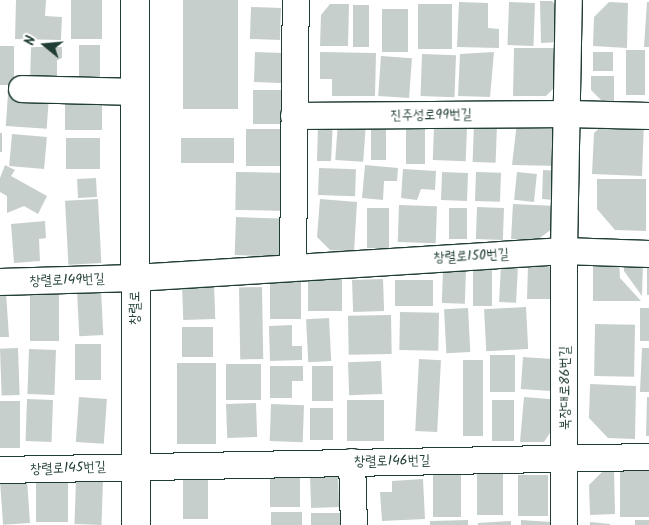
<!DOCTYPE html>
<meta charset="utf-8">
<style>
body{margin:0}
#map{position:relative;width:649px;height:525px;overflow:hidden;background:#fff;font-family:Kalam,"Poor Story",sans-serif}
div>[style]{position:absolute}
[style*='--x']{left:calc(var(--x)*1px);top:calc(var(--y)*1px);width:calc(var(--w)*1px);rotate:calc(var(--a)*1deg)}
.building>*{inset:0;background:#c7cfcc;transform-origin:0 0}
.roads{filter:drop-shadow(1px 0 #1f3d34) drop-shadow(-1px 0 #1f3d34) drop-shadow(0 1px #1f3d34) drop-shadow(0 -1px #1f3d34)}
.street>*{height:26px;margin:-13px;padding:0 13px;transform-origin:13px;border-radius:13px;background:#fff}
.secondary>*{height:28px;margin:-14px;padding:0 14px;transform-origin:14px;border-radius:14px;background:#fff}
span{translate:-50% -50%;white-space:nowrap;text-align:center;line-height:1.15;-webkit-text-stroke:4.5px #fff;paint-order:stroke}
.street-label{font-size:14px;color:#1f3d34}
.north{position:absolute;left:20px;top:20px;width:50px;height:50px;-webkit-text-stroke:4px #fff;paint-order:stroke;rotate:287deg;font-size:14px;font-weight:700;line-height:20px;text-align:center;color:#1f3d34}
.north::after{content:'';display:block;margin:auto;width:18px;height:22px;background:#1f3d34;clip-path:polygon(50% 0,100% 100%,50% 72%,0 100%)}
</style>
<div id="map">
<div class="building">
<div style="clip-path:polygon(16px 0,46px 0,45px 16px,62px 17px,61px 40px,15px 39px)"></div>
<div style="left:71px;top:0;width:31px;height:39px"></div>
<div style="left:183px;top:0;width:55px;height:109px"></div>
<div style="clip-path:polygon(540px 1px,552px 1px,563px 13px,563px 42px,541px 43px)"></div>
<div style="clip-path:polygon(459px 2px,488px 3px,488px 28px,499px 29px,499px 48px,457px 47px)"></div>
<div style="left:509px;top:2px;width:26px;height:43px;rotate:2deg"></div>
<div style="clip-path:polygon(609px 2px,628px 3px,627px 48px,593px 46px,594px 17px)"></div>
<div style="clip-path:polygon(647px 2px,649px 2px,649px 47px,644px 47px)"></div>
<div style="clip-path:polygon(330px 4px,349px 4px,348px 46px,320px 46px,321px 15px)"></div>
<div style="left:418px;top:4px;width:34px;height:45px"></div>
<div style="left:353px;top:5px;width:16px;height:42px"></div>
<div style="left:251px;top:7px;width:30px;height:32px;rotate:2deg"></div>
<div style="left:382px;top:9px;width:26px;height:43px"></div>
<div style="left:79px;top:45px;width:21px;height:37px"></div>
<div style="left:0;top:46px;width:14px;height:39px"></div>
<div style="clip-path:polygon(31px 47px,62px 47px,62px 58px,57px 60px,57px 83px,30px 83px)"></div>
<div style="clip-path:polygon(514px 48px,562px 48px,561px 81px,546px 96px,513px 96px)"></div>
<div style="left:626px;top:50px;width:19px;height:45px"></div>
<div style="left:255px;top:52px;width:34px;height:30px;rotate:2deg"></div>
<div style="clip-path:polygon(320px 52px,376px 53px,375px 96px,332px 96px,332px 79px,320px 79px)"></div>
<div style="clip-path:polygon(494px 52px,490px 97px,458px 96px,460px 54px)"></div>
<div style="left:593px;top:52px;width:20px;height:19px"></div>
<div style="left:422px;top:54px;width:34px;height:42px;rotate:2deg"></div>
<div style="left:381px;top:56px;width:31px;height:40px;rotate:4deg"></div>
<div style="clip-path:polygon(591px 76px,614px 76px,614px 103px,605px 104px,591px 90px)"></div>
<div style="left:253px;top:90px;width:38px;height:34px"></div>
<div style="left:8px;top:94px;width:41px;height:32px;rotate:4deg"></div>
<div style="left:65px;top:97px;width:37px;height:33px"></div>
<div style="clip-path:polygon(545px 120px,562px 136px,560px 166px,512px 165px,517px 122px)"></div>
<div style="clip-path:polygon(608px 120px,644px 121px,642px 176px,592px 174px,594px 133px)"></div>
<div style="clip-path:polygon(333px 121px,331px 161px,317px 161px,318px 126px)"></div>
<div style="left:338px;top:121px;width:28px;height:39px;rotate:4deg"></div>
<div style="left:474px;top:123px;width:23px;height:39px;rotate:2deg"></div>
<div style="left:434px;top:125px;width:33px;height:35px;rotate:2deg"></div>
<div style="left:371px;top:127px;width:15px;height:33px"></div>
<div style="left:406px;top:127px;width:19px;height:37px"></div>
<div style="left:246px;top:129px;width:38px;height:37px"></div>
<div style="left:0;top:133px;width:2px;height:19px"></div>
<div style="left:12px;top:134px;width:35px;height:32px;rotate:5deg"></div>
<div style="left:66px;top:138px;width:34px;height:31px"></div>
<div style="left:181px;top:138px;width:53px;height:25px"></div>
<div style="clip-path:polygon(5px 165px,15px 170px,11px 176px,47px 196px,38px 214px,24px 206px,7px 213px,7px 196px,0 192px,0 178px)"></div>
<div style="clip-path:polygon(365px 165px,398px 168px,397px 181px,384px 181px,383px 200px,362px 198px)"></div>
<div style="left:319px;top:168px;width:37px;height:27px;rotate:2deg"></div>
<div style="clip-path:polygon(403px 169px,436px 171px,435px 190px,421px 189px,417px 200px,401px 198px)"></div>
<div style="clip-path:polygon(543px 170px,560px 171px,554px 200px,542px 199px)"></div>
<div style="left:236px;top:172px;width:52px;height:38px;rotate:1deg"></div>
<div style="left:442px;top:172px;width:26px;height:28px;rotate:2deg"></div>
<div style="left:476px;top:172px;width:25px;height:29px;rotate:2deg"></div>
<div style="left:517px;top:172px;width:20px;height:28px;rotate:6deg"></div>
<div style="left:96px;top:178px;width:19px;height:19px;rotate:87deg"></div>
<div style="clip-path:polygon(597px 179px,646px 179px,646px 231px,615px 230px,597px 209px)"></div>
<div style="left:98px;top:199px;width:64px;height:33px;rotate:87deg"></div>
<div style="clip-path:polygon(320px 199px,357px 202px,354px 252px,330px 250px,317px 237px)"></div>
<div style="clip-path:polygon(513px 204px,557px 206px,556px 226px,537px 240px,511px 239px)"></div>
<div style="left:399px;top:205px;width:38px;height:37px;rotate:2deg"></div>
<div style="left:477px;top:207px;width:27px;height:32px;rotate:2deg"></div>
<div style="left:367px;top:208px;width:22px;height:40px"></div>
<div style="left:449px;top:208px;width:18px;height:31px"></div>
<div style="left:236px;top:217px;width:46px;height:38px;rotate:2deg"></div>
<div style="clip-path:polygon(45px 221px,46px 238px,39px 239px,40px 261px,14px 263px,11px 224px)"></div>
<div style="clip-path:polygon(619px 258px,620px 278px,641px 301px,593px 301px,593px 266px,607px 259px)"></div>
<div style="clip-path:polygon(643px 261px,642px 296px,624px 271px,624px 262px)"></div>
<div style="left:647px;top:263px;width:2px;height:32px"></div>
<div style="left:501px;top:265px;width:17px;height:37px;rotate:3deg"></div>
<div style="clip-path:polygon(528px 265px,548px 265px,560px 280px,560px 299px,527px 299px)"></div>
<div style="left:473px;top:267px;width:19px;height:39px"></div>
<div style="left:443px;top:269px;width:23px;height:34px;rotate:2deg"></div>
<div style="left:383px;top:279px;width:32px;height:31px;rotate:88deg"></div>
<div style="left:342px;top:280px;width:31px;height:34px;rotate:90deg"></div>
<div style="left:395px;top:280px;width:38px;height:26px"></div>
<div style="left:270px;top:282px;width:31px;height:37px"></div>
<div style="left:214px;top:283px;width:36px;height:32px;rotate:88deg"></div>
<div style="left:262px;top:287px;width:72px;height:23px;rotate:89deg"></div>
<div style="left:101px;top:291px;width:44px;height:24px;rotate:87deg"></div>
<div style="clip-path:polygon(0 293px,6px 293px,9px 337px,0 337px)"></div>
<div style="left:30px;top:294px;width:29px;height:47px"></div>
<div style="left:526px;top:307px;width:42px;height:42px;rotate:87deg"></div>
<div style="left:468px;top:308px;width:44px;height:24px;rotate:87deg"></div>
<div style="left:640px;top:308px;width:9px;height:33px"></div>
<div style="left:400px;top:312px;width:39px;height:38px;rotate:1deg"></div>
<div style="left:391px;top:315px;width:39px;height:43px;rotate:89deg"></div>
<div style="left:329px;top:318px;width:43px;height:23px;rotate:87deg"></div>
<div style="left:595px;top:324px;width:40px;height:52px;rotate:1deg"></div>
<div style="clip-path:polygon(292px 325px,292px 346px,302px 346px,302px 360px,270px 361px,269px 326px)"></div>
<div style="left:182px;top:327px;width:31px;height:30px"></div>
<div style="left:75px;top:344px;width:26px;height:36px"></div>
<div style="left:18px;top:348px;width:47px;height:18px;rotate:88deg"></div>
<div style="clip-path:polygon(642px 348px,649px 348px,649px 392px,640px 392px)"></div>
<div style="left:29px;top:349px;width:27px;height:45px;rotate:2deg"></div>
<div style="left:490px;top:355px;width:25px;height:37px"></div>
<div style="left:523px;top:357px;width:30px;height:32px;rotate:4deg"></div>
<div style="left:419px;top:359px;width:22px;height:72px;rotate:3deg"></div>
<div style="left:463px;top:360px;width:20px;height:76px"></div>
<div style="left:381px;top:361px;width:33px;height:33px;rotate:88deg"></div>
<div style="left:177px;top:363px;width:39px;height:81px"></div>
<div style="left:226px;top:364px;width:35px;height:36px"></div>
<div style="clip-path:polygon(270px 366px,303px 366px,303px 381px,292px 381px,292px 398px,270px 398px)"></div>
<div style="left:312px;top:366px;width:21px;height:35px"></div>
<div style="clip-path:polygon(590px 384px,636px 386px,635px 439px,608px 438px,589px 418px)"></div>
<div style="left:79px;top:397px;width:28px;height:45px;rotate:4deg"></div>
<div style="clip-path:polygon(524px 397px,561px 400px,561px 416px,544px 442px,520px 442px)"></div>
<div style="clip-path:polygon(647px 397px,649px 397px,649px 436px,646px 436px)"></div>
<div style="left:27px;top:399px;width:26px;height:42px;rotate:2deg"></div>
<div style="left:347px;top:400px;width:37px;height:41px"></div>
<div style="left:492px;top:400px;width:22px;height:41px"></div>
<div style="left:0;top:401px;width:20px;height:47px"></div>
<div style="left:256px;top:403px;width:34px;height:30px;rotate:88deg"></div>
<div style="left:271px;top:404px;width:33px;height:37px;rotate:2deg"></div>
<div style="left:310px;top:408px;width:23px;height:32px"></div>
<div style="left:649px;top:466px;width:51px;height:29px;rotate:90deg"></div>
<div style="clip-path:polygon(614px 469px,615px 514px,590px 515px,589px 485px,604px 470px)"></div>
<div style="left:477px;top:473px;width:26px;height:42px"></div>
<div style="left:338px;top:475px;width:32px;height:28px;rotate:88deg"></div>
<div style="left:433px;top:475px;width:28px;height:42px"></div>
<div style="left:518px;top:475px;width:30px;height:41px"></div>
<div style="left:183px;top:477px;width:25px;height:42px"></div>
<div style="left:270px;top:478px;width:30px;height:29px"></div>
<div style="clip-path:polygon(423px 479px,425px 519px,382px 521px,380px 492px,392px 492px,392px 481px)"></div>
<div style="left:27px;top:480px;width:43px;height:27px;rotate:86deg"></div>
<div style="left:68px;top:480px;width:42px;height:32px;rotate:90deg"></div>
<div style="left:76px;top:480px;width:27px;height:44px;rotate:2deg"></div>
<div style="left:271px;top:512px;width:31px;height:13px"></div>
<div style="left:344px;top:513px;width:12px;height:33px;rotate:90deg"></div>
<div style="clip-path:polygon(468px 520px,468px 525px,430px 525px,430px 521px)"></div>
<div style="clip-path:polygon(521px 520px,551px 522px,551px 525px,521px 525px)"></div>
<div style="left:635px;top:520px;width:14px;height:5px"></div>
<div style="clip-path:polygon(511px 521px,511px 525px,478px 525px,478px 523px)"></div>
<div style="clip-path:polygon(590px 522px,610px 524px,610px 525px,590px 525px)"></div>
</div>
<div class="roads">
<div class="street">
<div style="--x:22;--y:89;--w:113;--a:1.5"></div>
<div style="--x:294;--y:116;--w:274;--a:-0.4"></div>
<div style="--x:568;--y:114;--w:81;--a:1.4"></div>
<div style="--x:293;--y:267;--w:267;--a:-89.4"></div>
<div style="--x:0;--y:282;--w:135;--a:-1.7"></div>
<div style="--x:135;--y:278;--w:430;--a:-3.6"></div>
<div style="--x:564;--y:251;--w:85;--a:2"></div>
<div style="--x:352;--y:462;--w:63;--a:88.2"></div>
<div style="--x:0;--y:470;--w:649;--a:-1.15"></div>
<div style="--x:564;--y:525;--w:274;--a:-90"></div>
<div style="--x:564;--y:251;--w:251;--a:-88.9"></div>
</div>
<div class="secondary">
<div style="--x:135;--y:0;--w:525;--a:89.89"></div>
</div>
</div>
<div class="street-label">
<span style="left:431px;top:115px;rotate:-1deg">진주성로99번길</span>
<span style="left:471px;top:256px;rotate:-3deg">창렬로150번길</span>
<span style="left:67px;top:280px;rotate:-2deg">창렬로149번길</span>
<span style="left:135px;top:308px;rotate:-90deg">창렬로</span>
<span style="left:565px;top:388px;rotate:-90deg">북장대로86번길</span>
<span style="left:392px;top:461px;rotate:-1deg">창렬로146번길</span>
<span style="left:68px;top:468px;rotate:-2deg">창렬로145번길</span>
</div>
<div class="north">N</div>
</div>
